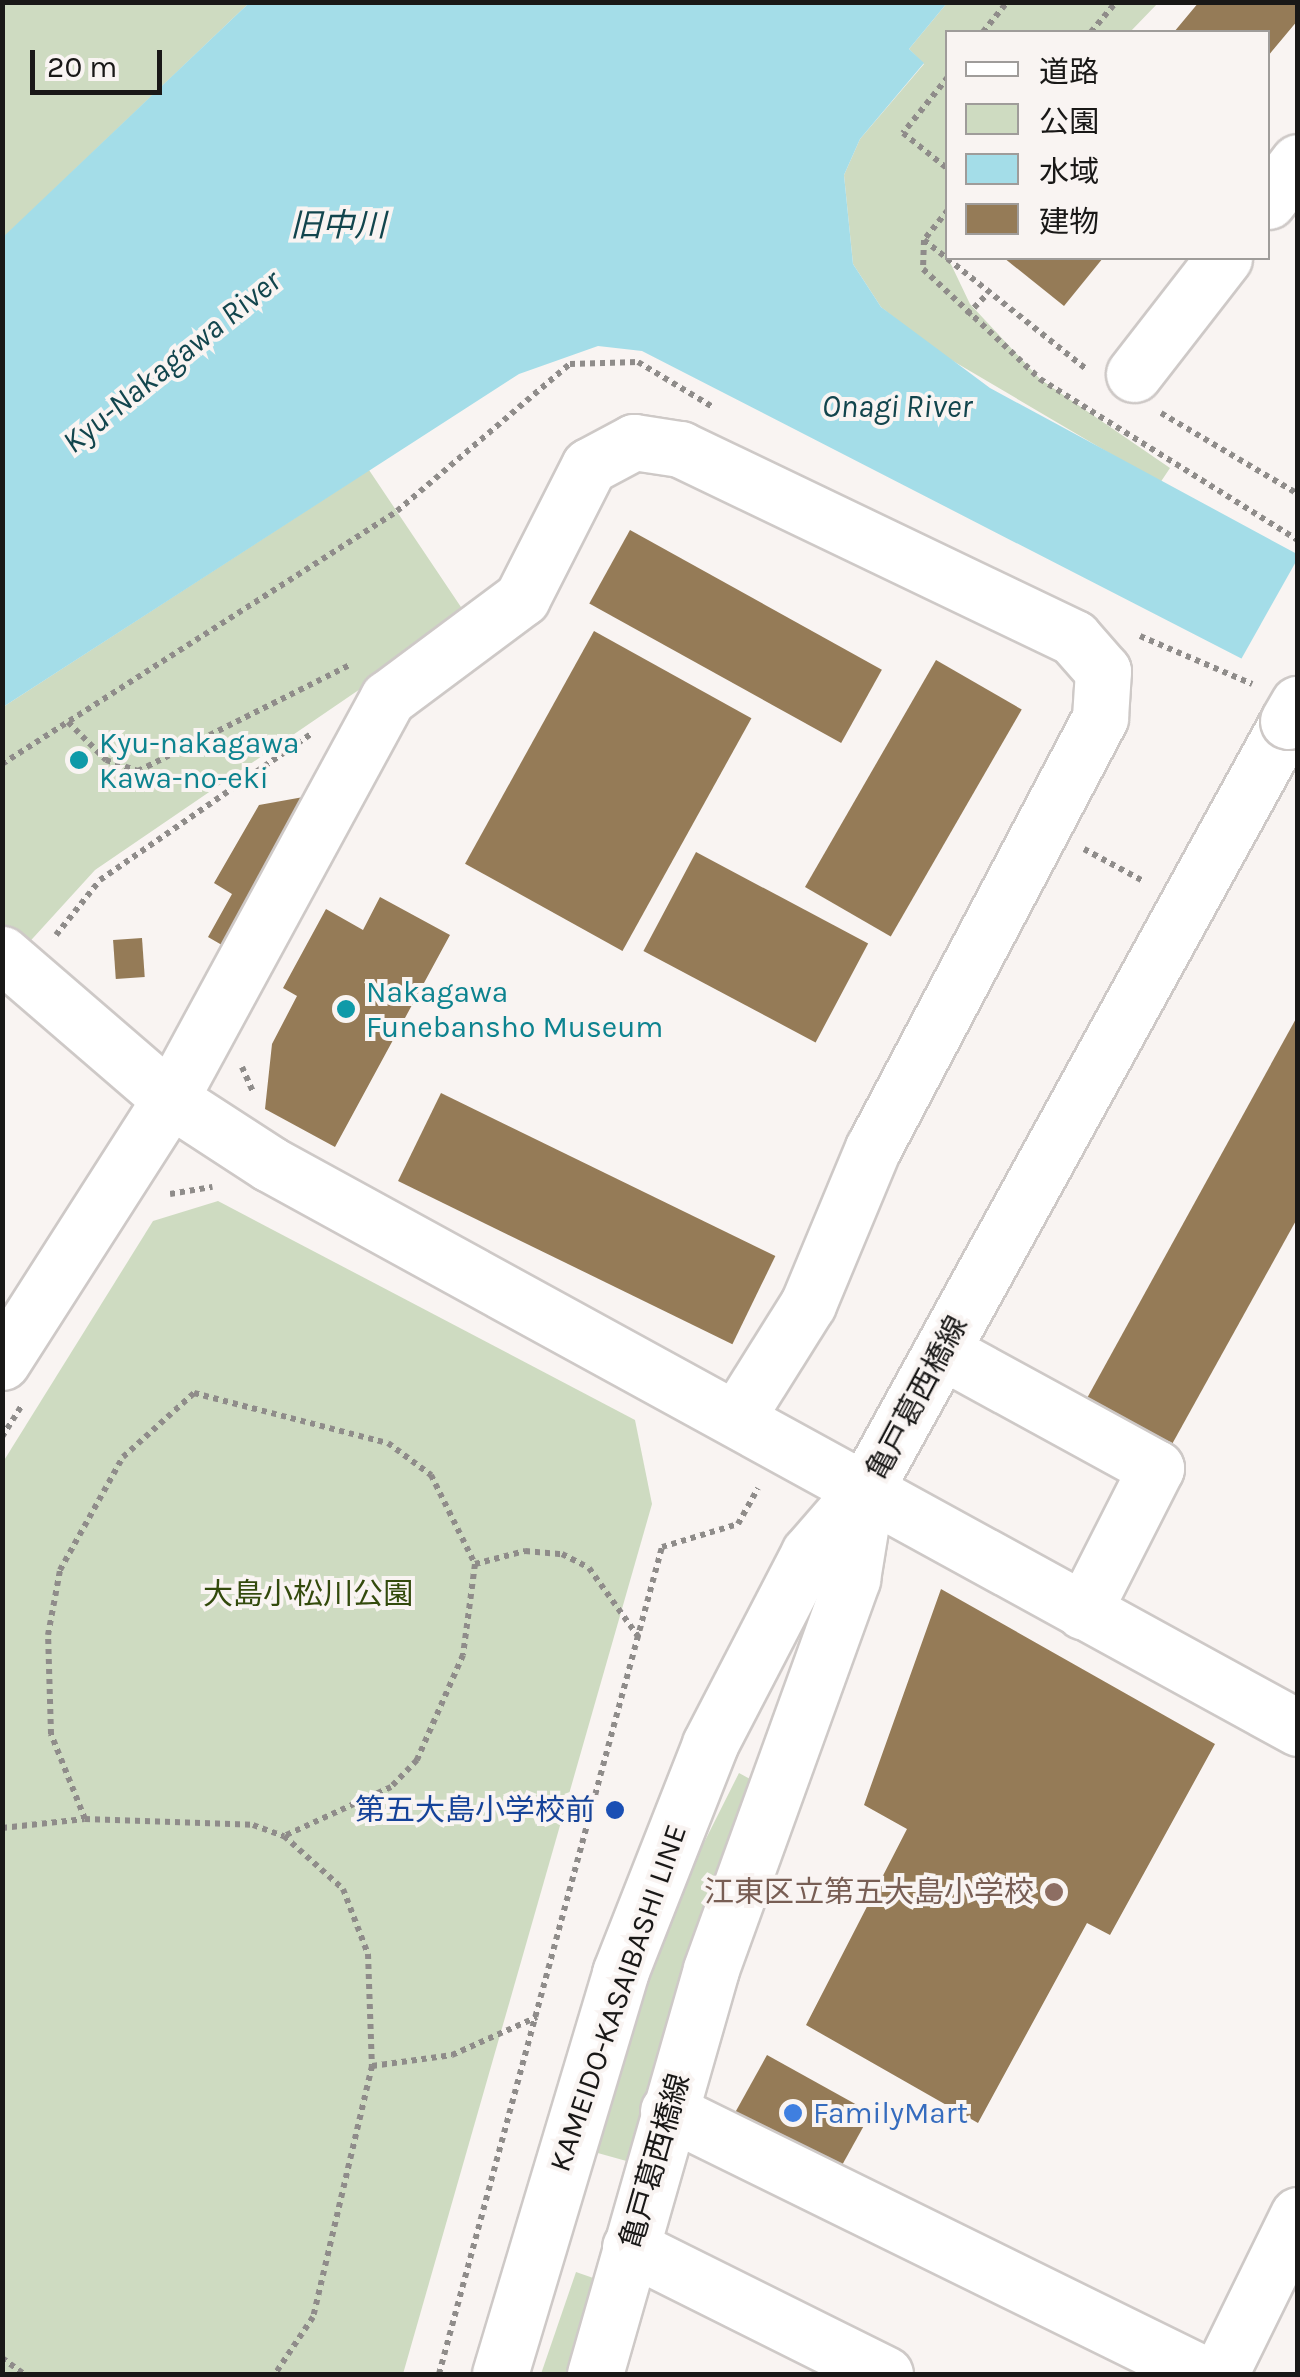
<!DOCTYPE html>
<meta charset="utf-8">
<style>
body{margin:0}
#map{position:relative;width:1300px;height:2377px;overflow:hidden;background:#f9f4f2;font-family:Karla,"Noto Sans JP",sans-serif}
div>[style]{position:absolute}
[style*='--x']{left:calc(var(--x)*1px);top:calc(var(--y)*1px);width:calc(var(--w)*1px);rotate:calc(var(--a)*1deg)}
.green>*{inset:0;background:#cedbc1}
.water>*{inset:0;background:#a4dde8}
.pier>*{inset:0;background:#f9f4f2}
.building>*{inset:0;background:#957b57;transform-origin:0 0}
.path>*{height:6px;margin-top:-3px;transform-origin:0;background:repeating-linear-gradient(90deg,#8f8c8a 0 5px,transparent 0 10px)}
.roads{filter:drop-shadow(2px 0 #cec9c7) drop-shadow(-2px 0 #cec9c7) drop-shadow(0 2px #cec9c7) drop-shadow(0 -2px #cec9c7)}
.minor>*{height:55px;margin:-27.5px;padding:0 27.5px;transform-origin:27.5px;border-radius:27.5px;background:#fff}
.major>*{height:55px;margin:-27.5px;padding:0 27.5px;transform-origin:27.5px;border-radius:27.5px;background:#fff}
.bridges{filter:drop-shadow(2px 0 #cec9c7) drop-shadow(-2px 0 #cec9c7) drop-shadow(0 2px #cec9c7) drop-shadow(0 -2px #cec9c7)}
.major-bridge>*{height:55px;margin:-27.5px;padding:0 27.5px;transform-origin:27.5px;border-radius:27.5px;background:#fff}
.dots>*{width:28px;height:28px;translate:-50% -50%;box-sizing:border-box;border:5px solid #f9f4f2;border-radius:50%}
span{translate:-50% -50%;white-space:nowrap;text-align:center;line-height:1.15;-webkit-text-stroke:8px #f9f4f2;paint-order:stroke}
.culture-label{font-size:30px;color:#0d838f}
.left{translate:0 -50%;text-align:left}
.street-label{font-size:30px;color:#191817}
.park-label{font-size:30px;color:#334a0c}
.transit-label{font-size:30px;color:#164399}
.right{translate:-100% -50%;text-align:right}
.education-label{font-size:30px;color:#785e54}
.shop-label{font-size:30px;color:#366cbe}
.water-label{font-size:32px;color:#12454d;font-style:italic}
.frame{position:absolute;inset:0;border:5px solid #191817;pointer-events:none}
.legend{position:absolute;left:945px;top:30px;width:325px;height:230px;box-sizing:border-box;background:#f9f4f2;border:2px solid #9f9c9a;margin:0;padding:12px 18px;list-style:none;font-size:30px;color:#191817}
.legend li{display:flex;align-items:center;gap:20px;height:50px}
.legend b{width:50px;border:2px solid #9f9c9a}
.scale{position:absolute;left:30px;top:50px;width:132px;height:45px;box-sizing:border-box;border:5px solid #191817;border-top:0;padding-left:12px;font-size:30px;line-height:35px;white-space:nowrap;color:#191817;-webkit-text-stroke:8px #f9f4f2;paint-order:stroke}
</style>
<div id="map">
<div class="green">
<div style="clip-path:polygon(3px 2px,249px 2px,249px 3px,3px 238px)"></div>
<div style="clip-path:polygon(947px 3px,1158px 3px,1130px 32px,948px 32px,948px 258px,970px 304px,1040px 379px,1170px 468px,1160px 483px,936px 351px,881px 307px,853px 264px,844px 175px,860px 139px,924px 64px,909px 49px)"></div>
<div style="clip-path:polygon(369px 470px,467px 616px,95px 870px,3px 971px,3px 707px)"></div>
<div style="clip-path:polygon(218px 1201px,635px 1420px,652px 1504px,403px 2374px,3px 2374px,3px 1462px,153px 1221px)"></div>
<div style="clip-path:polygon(739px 1773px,750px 1779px,694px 1932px,630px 2162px,587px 2150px,645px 1960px)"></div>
<div style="clip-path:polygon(576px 2272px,599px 2280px,586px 2321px,566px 2374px,541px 2374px)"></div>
</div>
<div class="water">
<div style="clip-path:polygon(249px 3px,947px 3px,909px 49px,924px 63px,860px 139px,844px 175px,853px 264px,881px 307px,990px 388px,1297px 554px,1297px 687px,642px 351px,598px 346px,519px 374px,3px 707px,2px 238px)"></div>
</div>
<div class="pier">
<div style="clip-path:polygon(1298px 558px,1298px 692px,1239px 663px)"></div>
</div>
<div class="building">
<div style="clip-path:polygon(1199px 2px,1298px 2px,1298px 20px,1268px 56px,1268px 32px,1174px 32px)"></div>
<div style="clip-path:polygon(1004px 258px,1103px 258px,1064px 306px)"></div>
<div style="left:630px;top:530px;width:288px;height:84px;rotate:29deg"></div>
<div style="left:594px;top:631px;width:180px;height:266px;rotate:29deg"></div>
<div style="left:936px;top:660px;width:99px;height:262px;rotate:30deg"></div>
<div style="clip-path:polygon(309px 796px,234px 952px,208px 937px,232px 894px,214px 883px,259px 805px)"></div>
<div style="left:696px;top:852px;width:195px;height:112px;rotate:28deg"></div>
<div style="clip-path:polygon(380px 897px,450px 935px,335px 1147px,265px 1109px,272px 1044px,297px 996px,283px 988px,326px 909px,363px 930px)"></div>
<div style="left:142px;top:938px;width:39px;height:29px;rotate:86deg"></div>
<div style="clip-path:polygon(1298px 1015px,1298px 1217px,1171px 1446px,1086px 1400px)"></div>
<div style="left:441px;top:1093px;width:372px;height:98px;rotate:26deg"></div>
<div style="clip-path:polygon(941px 1589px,1215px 1744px,1110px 1935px,1087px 1923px,978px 2123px,806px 2025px,907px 1829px,864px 1805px)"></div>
<div style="left:767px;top:2055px;width:119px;height:68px;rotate:29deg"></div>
</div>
<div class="path">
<div style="--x:983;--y:32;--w:38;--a:-51"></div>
<div style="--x:1091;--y:32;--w:39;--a:-50"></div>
<div style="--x:948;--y:77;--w:72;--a:128.8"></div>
<div style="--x:903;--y:133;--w:58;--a:38.7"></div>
<div style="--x:948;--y:210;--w:38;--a:129"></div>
<div style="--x:924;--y:240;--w:207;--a:38.5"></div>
<div style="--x:924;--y:240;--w:29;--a:92"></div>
<div style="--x:923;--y:269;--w:161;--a:43.2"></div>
<div style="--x:1040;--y:379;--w:304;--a:32"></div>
<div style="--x:967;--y:315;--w:30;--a:-46"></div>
<div style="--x:1161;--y:413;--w:159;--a:30.6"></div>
<div style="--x:1140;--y:636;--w:122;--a:23.2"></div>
<div style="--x:68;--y:722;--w:54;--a:45"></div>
<div style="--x:106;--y:760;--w:34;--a:19"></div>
<div style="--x:138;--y:771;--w:237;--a:-26.6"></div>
<div style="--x:2;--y:764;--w:469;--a:-32.6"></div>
<div style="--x:397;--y:511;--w:227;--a:-40.4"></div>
<div style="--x:570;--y:364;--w:68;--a:-1.7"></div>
<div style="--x:638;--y:362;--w:87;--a:31"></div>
<div style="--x:1084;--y:849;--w:67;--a:28.5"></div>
<div style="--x:56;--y:935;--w:70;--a:-51.3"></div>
<div style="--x:100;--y:880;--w:257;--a:-34.7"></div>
<div style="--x:242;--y:1067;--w:27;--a:66"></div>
<div style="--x:170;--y:1194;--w:43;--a:-9.5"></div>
<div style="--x:2;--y:1437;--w:36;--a:-58"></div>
<div style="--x:475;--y:1564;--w:52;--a:-14.6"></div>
<div style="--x:525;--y:1551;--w:37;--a:5"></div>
<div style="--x:562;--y:1554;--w:30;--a:27"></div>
<div style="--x:589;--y:1568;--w:87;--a:54.3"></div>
<div style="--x:85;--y:1819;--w:92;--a:-111.8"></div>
<div style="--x:51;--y:1734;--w:99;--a:-91.7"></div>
<div style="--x:48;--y:1635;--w:66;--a:-79.5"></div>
<div style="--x:60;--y:1570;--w:129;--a:-60.9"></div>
<div style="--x:123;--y:1457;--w:96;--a:-42"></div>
<div style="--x:194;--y:1393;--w:200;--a:14.5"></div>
<div style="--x:388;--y:1443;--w:54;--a:36.7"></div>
<div style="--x:431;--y:1475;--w:99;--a:63.7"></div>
<div style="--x:475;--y:1564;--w:92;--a:97.5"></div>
<div style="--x:463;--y:1655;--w:115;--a:113.7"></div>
<div style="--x:417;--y:1760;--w:37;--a:134"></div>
<div style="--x:391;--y:1787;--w:118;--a:155.4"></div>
<div style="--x:2;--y:1828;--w:83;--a:-6.2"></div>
<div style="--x:85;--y:1819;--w:168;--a:2"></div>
<div style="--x:253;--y:1825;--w:33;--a:20"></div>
<div style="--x:284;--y:1836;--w:79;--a:41.9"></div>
<div style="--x:343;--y:1889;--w:70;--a:69"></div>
<div style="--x:368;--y:1954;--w:112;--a:88"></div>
<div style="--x:372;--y:2066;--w:258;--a:103.2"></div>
<div style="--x:313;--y:2317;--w:69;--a:123.7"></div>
<div style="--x:372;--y:2066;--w:81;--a:-7.8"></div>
<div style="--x:452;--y:2055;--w:93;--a:-24.1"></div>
<div style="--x:2;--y:2358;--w:27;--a:36"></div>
<div style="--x:439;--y:2374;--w:857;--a:-74.91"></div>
<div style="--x:662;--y:1547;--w:79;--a:-16.8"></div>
<div style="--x:738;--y:1524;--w:41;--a:-60.9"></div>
</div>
<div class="roads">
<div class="minor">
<div style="--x:1268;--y:201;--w:49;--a:-52.4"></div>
<div style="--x:1134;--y:374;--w:147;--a:-52.2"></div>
<div style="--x:2;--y:954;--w:222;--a:40.8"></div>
<div style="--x:170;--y:1099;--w:119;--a:33"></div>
<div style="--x:270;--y:1164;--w:1173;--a:28.75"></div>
<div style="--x:942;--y:1351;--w:244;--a:28.7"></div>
<div style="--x:1156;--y:1468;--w:161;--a:116.9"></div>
<div style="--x:2;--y:1362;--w:312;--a:-57.4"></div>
<div style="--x:170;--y:1099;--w:456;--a:-61.5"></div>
<div style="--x:388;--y:698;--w:167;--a:-36.7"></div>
<div style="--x:522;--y:598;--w:148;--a:-63.1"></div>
<div style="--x:589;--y:466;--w:51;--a:-28.1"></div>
<div style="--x:634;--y:442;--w:47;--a:8.7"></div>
<div style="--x:680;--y:449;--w:437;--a:25.6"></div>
<div style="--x:1074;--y:638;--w:44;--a:48.7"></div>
<div style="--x:1103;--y:671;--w:47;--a:93.7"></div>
<div style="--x:1100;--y:718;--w:486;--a:117.8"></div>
<div style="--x:873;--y:1148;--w:169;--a:112.6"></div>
<div style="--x:808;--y:1304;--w:130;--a:122.1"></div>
<div style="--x:668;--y:2111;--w:596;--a:26.18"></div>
<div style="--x:630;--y:2247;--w:285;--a:26.5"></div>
<div style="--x:1220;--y:2374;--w:177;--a:-63.9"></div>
</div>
<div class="major">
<div style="--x:500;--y:2374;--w:419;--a:-73.3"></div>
<div style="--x:620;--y:1973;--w:246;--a:-68.5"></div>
<div style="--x:710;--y:1744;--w:215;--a:-62.6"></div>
<div style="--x:809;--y:1553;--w:89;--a:-49.1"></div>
<div style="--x:867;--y:1486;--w:873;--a:-61.17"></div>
<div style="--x:595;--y:2374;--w:421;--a:-74"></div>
<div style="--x:711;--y:1969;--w:415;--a:-70.1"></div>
<div style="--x:852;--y:1579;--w:94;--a:-80.8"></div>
</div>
</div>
<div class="bridges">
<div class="major-bridge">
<div style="--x:1288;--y:721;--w:20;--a:-60"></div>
</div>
</div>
<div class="dots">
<div style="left:79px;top:760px;background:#0f9aa8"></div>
<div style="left:346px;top:1009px;background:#0f9aa8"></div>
<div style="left:615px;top:1810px;background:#1a4fb4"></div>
<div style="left:1054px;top:1892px;background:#8d6e63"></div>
<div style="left:793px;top:2113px;background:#3f7fe0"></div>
</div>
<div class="culture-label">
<span class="left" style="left:99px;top:760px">Kyu-nakagawa<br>Kawa-no-eki</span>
<span class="left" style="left:366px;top:1009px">Nakagawa<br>Funebansho Museum</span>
</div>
<div class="street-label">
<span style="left:917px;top:1398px;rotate:-62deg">亀戸葛西橋線</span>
<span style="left:618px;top:1998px;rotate:-71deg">KAMEIDO-KASAIBASHI LINE</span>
<span style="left:655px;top:2161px;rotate:-74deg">亀戸葛西橋線</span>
</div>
<div class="park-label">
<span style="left:308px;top:1594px">大島小松川公園</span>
</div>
<div class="transit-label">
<span class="right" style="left:595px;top:1810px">第五大島小学校前</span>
</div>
<div class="education-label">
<span class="right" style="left:1034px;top:1892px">江東区立第五大島小学校</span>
</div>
<div class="shop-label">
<span class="left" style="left:813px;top:2113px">FamilyMart</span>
</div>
<div class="water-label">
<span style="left:338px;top:226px">旧中川</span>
<span style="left:172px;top:362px;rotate:-39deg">Kyu-Nakagawa River</span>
<span style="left:897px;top:407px">Onagi River</span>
</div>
<div class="frame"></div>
<ul class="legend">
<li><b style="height:12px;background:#fff"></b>道路</li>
<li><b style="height:28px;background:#cedbc1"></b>公園</li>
<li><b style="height:28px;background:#a4dde8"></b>水域</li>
<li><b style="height:28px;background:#957b57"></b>建物</li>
</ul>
<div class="scale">20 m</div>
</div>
